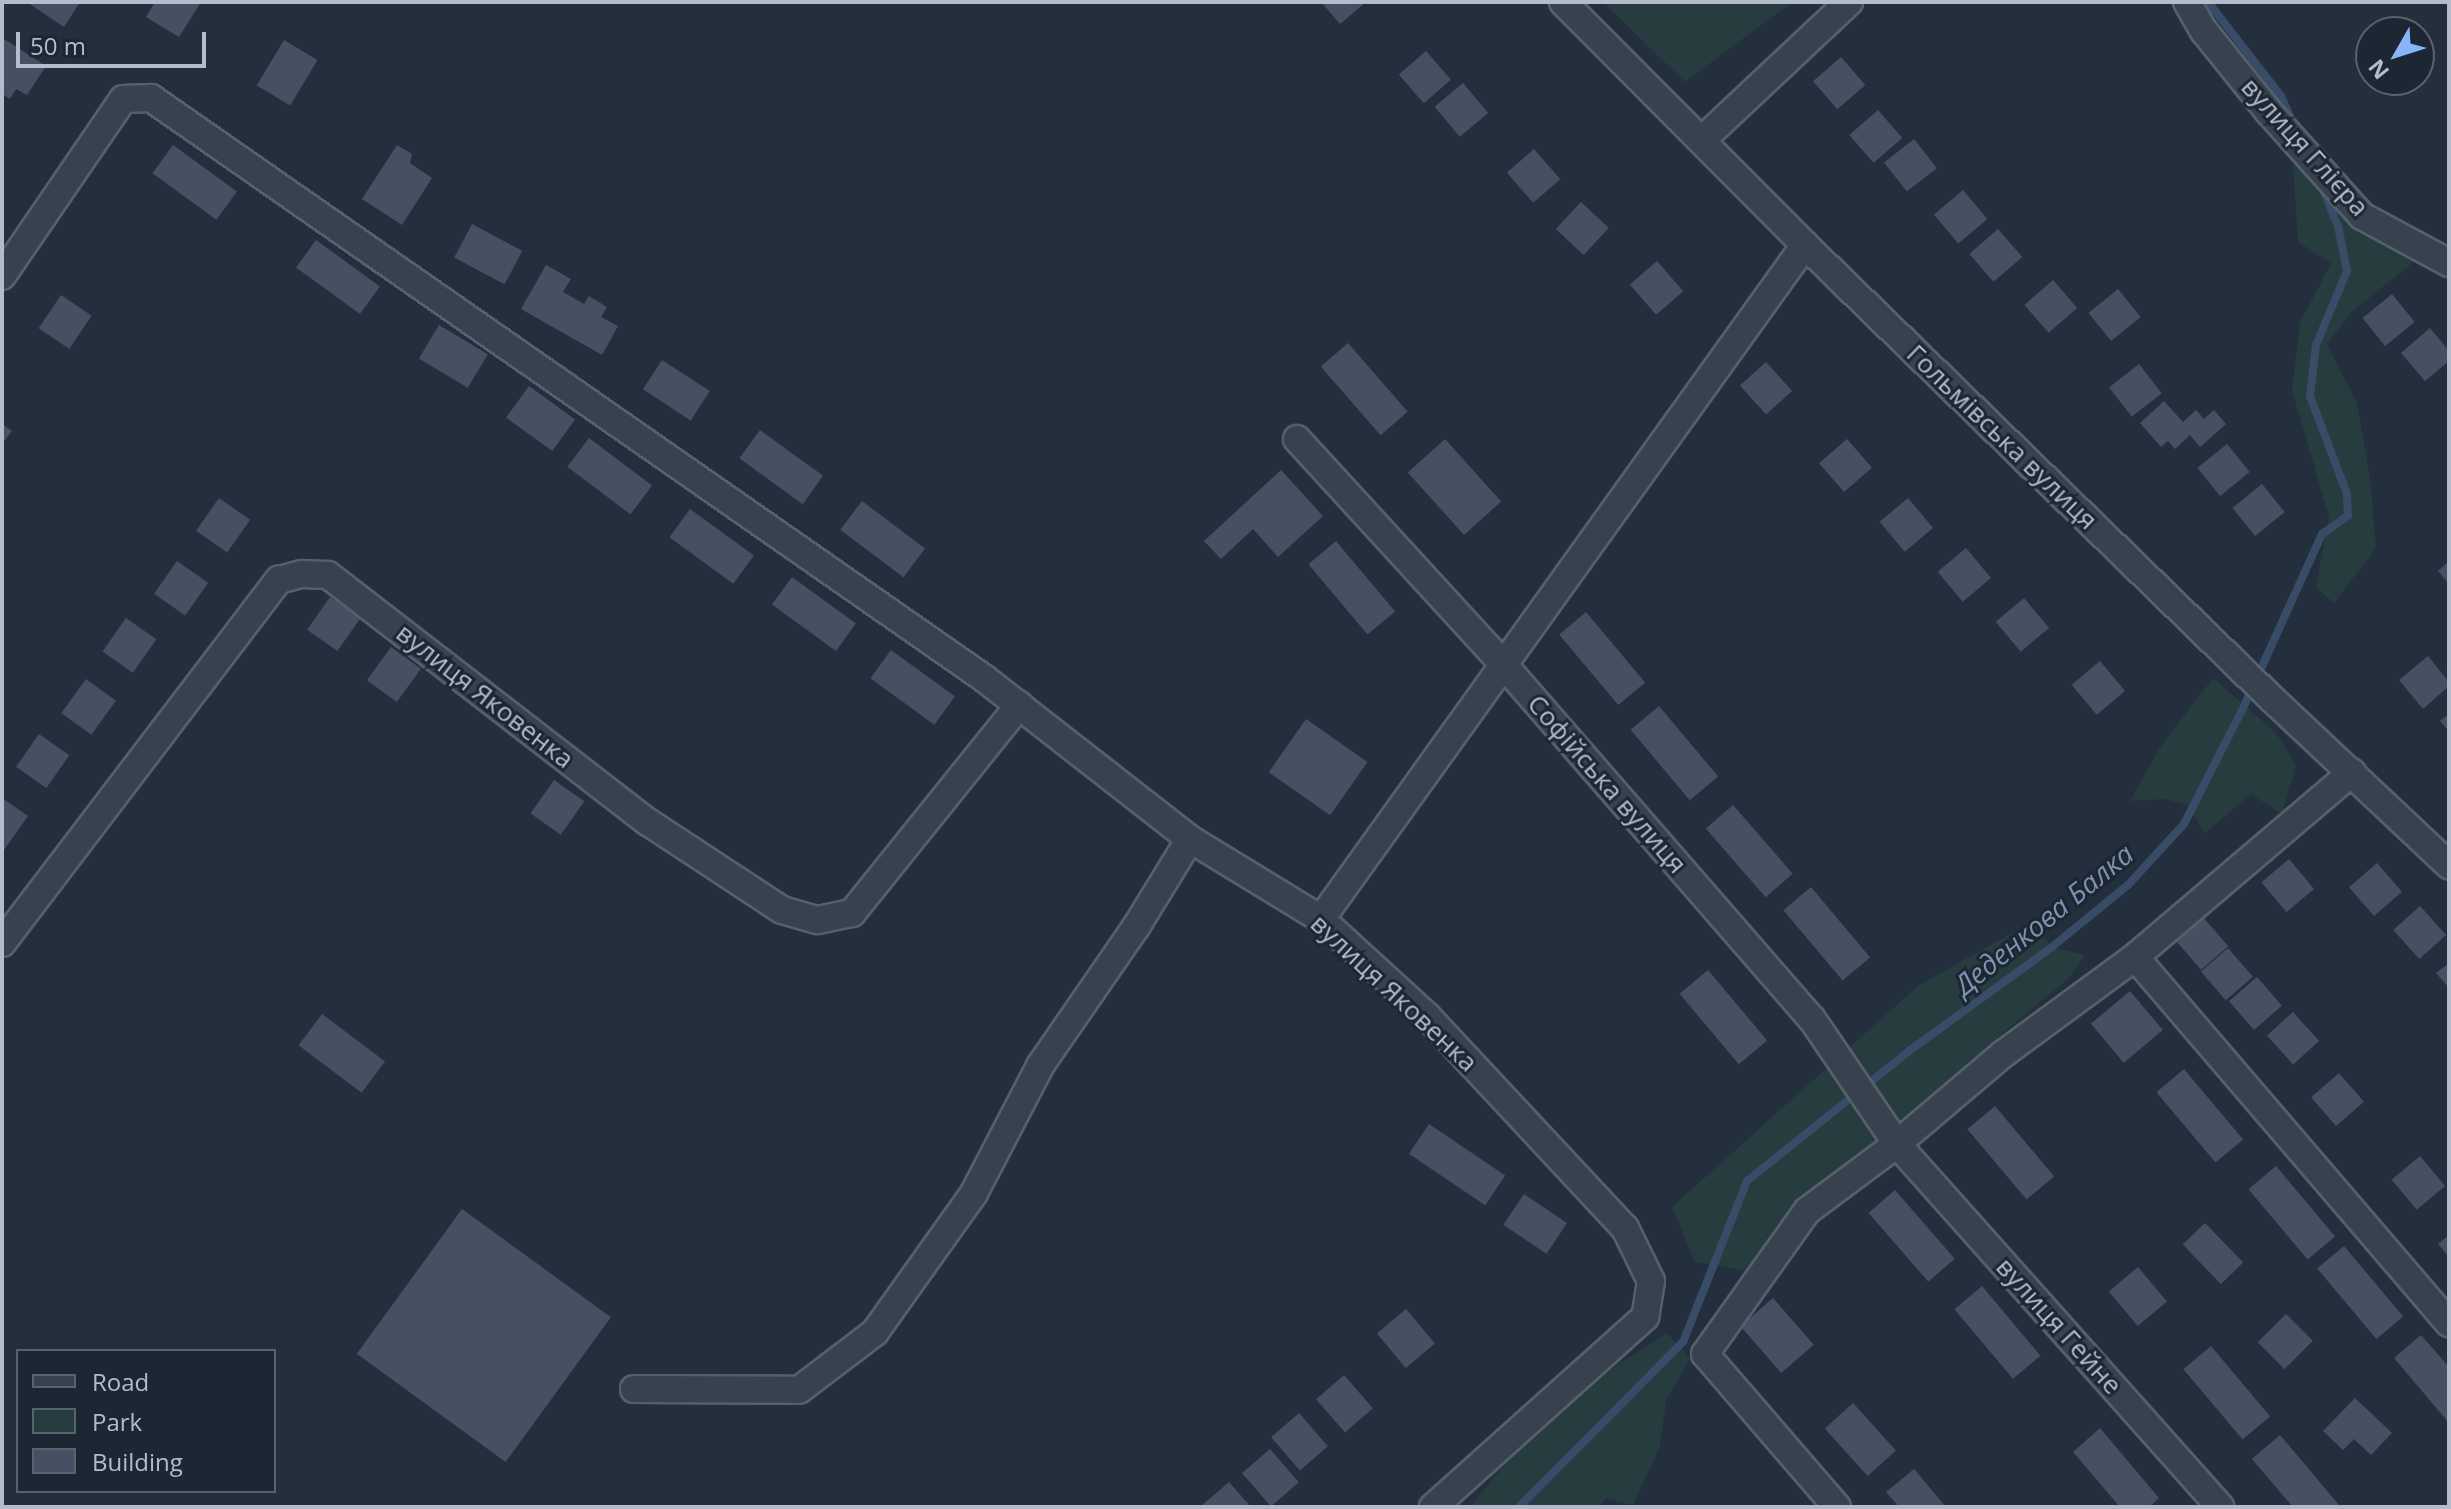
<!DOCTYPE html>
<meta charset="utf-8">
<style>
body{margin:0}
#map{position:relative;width:2451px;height:1509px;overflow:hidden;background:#242f3e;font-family:"Open Sans",sans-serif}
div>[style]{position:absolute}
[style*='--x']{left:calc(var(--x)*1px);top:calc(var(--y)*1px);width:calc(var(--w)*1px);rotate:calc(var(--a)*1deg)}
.green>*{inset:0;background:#263c3f}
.stream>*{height:8px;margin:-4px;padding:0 4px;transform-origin:4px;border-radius:4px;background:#394c67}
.building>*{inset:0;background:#455162;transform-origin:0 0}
.roads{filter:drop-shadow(2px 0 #565f6c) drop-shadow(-2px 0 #565f6c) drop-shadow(0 2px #565f6c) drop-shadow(0 -2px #565f6c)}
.minor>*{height:26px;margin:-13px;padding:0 13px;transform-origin:13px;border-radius:13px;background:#38414e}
span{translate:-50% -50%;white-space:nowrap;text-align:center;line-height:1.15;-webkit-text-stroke:6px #1d2633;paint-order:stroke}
.street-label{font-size:26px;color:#b4bcc9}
.water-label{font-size:28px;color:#7c92b1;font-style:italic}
.frame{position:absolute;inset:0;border:4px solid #b4bcc9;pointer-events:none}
.legend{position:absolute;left:16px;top:1349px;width:260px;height:144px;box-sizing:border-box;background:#1d2633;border:2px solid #59626f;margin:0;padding:10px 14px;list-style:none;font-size:24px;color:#b4bcc9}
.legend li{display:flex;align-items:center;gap:16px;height:40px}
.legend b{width:40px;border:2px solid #59626f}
.north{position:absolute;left:2355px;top:16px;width:80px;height:80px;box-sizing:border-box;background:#1d2633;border:2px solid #59626f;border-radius:50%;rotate:231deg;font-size:22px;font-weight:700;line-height:32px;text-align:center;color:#b4bcc9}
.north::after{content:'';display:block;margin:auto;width:28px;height:36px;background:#8ab4f8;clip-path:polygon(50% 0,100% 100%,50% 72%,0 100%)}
.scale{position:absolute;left:16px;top:32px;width:190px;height:36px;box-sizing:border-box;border:4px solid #b4bcc9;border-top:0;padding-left:10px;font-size:24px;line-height:28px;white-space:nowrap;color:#b4bcc9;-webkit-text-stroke:6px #1d2633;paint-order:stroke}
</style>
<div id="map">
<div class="green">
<div style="clip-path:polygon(1603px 2px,1792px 2px,1685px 82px)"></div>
<div style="clip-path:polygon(2293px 164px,2415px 261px,2350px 313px,2327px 344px,2357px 403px,2370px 477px,2376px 548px,2334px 603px,2316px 587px,2329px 517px,2292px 390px,2300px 323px,2331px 263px,2298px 242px)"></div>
<div style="clip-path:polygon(2213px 678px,2276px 733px,2296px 765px,2282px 814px,2251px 794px,2205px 833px,2187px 805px,2165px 799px,2130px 801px,2159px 749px)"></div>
<div style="clip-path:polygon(2032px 922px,2052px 947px,2085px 955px,2068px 979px,1999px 1036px,1746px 1271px,1695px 1262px,1672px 1207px,1919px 985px)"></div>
<div style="clip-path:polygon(1667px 1333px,1690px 1358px,1666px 1401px,1660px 1446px,1633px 1505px,1606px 1498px,1599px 1507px,1470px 1507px,1519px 1447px,1588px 1384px)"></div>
</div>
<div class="stream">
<div style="--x:2208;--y:2;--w:119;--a:52.2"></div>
<div style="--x:2281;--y:96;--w:32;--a:66"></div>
<div style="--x:1519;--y:1507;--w:233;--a:-45.2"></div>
<div style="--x:1683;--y:1342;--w:173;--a:-68.3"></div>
<div style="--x:1747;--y:1181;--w:208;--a:-38.7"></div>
<div style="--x:1909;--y:1051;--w:177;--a:-36"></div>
<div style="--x:2052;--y:947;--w:99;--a:-39.3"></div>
<div style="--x:2129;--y:884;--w:81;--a:-47.5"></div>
<div style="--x:2184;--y:824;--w:132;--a:-63"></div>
<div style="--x:2244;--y:706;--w:189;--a:-65.6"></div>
<div style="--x:2322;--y:534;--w:32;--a:-35"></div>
<div style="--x:2348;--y:516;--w:22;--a:-93"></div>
<div style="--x:2347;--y:494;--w:105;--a:-110.7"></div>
<div style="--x:2310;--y:396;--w:51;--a:-83.3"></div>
<div style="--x:2316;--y:345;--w:80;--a:-67.3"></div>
<div style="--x:2347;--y:271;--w:46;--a:-101.3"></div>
<div style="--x:2338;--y:226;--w:44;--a:-112.5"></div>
</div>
<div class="building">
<div style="clip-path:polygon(27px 2px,80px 2px,64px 27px)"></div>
<div style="clip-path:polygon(155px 2px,201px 2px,179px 37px,146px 17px)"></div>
<div style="clip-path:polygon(1321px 2px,1366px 2px,1340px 24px)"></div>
<div style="clip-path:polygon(4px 39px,46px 66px,27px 95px,16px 89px,10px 99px,2px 94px)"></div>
<div style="left:284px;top:40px;width:39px;height:53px;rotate:31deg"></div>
<div style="left:1426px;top:51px;width:38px;height:36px;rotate:49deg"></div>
<div style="left:1841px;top:57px;width:37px;height:37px;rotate:49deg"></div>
<div style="left:1463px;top:83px;width:39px;height:37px;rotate:50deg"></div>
<div style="left:1878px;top:110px;width:37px;height:38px;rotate:49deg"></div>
<div style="left:1914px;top:139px;width:37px;height:38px;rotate:52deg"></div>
<div style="left:173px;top:145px;width:79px;height:35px;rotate:36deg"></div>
<div style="clip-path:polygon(397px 145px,412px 154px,410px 163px,432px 178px,402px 225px,362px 199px)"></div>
<div style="left:1534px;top:149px;width:40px;height:36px;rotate:49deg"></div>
<div style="left:1963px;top:190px;width:38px;height:38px;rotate:50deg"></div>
<div style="left:1581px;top:202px;width:38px;height:37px;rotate:43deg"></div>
<div style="left:472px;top:224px;width:57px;height:38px;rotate:28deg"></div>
<div style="left:1998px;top:229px;width:37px;height:38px;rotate:49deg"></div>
<div style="left:316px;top:240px;width:79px;height:34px;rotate:36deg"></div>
<div style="left:1657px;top:261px;width:40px;height:36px;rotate:49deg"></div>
<div style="clip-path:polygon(546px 265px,571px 279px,563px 292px,584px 304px,589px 296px,607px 307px,601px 317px,618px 326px,602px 355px,521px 309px)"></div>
<div style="left:2053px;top:280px;width:37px;height:38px;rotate:49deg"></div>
<div style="left:2118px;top:289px;width:36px;height:38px;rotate:51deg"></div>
<div style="left:2392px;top:294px;width:36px;height:38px;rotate:51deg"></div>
<div style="left:61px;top:295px;width:37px;height:40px;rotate:34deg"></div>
<div style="left:439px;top:325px;width:57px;height:39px;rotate:31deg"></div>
<div style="clip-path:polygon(2430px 328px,2449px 351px,2449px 361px,2425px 381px,2401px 353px)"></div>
<div style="left:1348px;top:343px;width:91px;height:36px;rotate:49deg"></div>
<div style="left:662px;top:360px;width:57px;height:35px;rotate:33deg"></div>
<div style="left:1766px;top:362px;width:39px;height:35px;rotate:48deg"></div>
<div style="left:2139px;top:364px;width:37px;height:38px;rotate:52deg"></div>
<div style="left:529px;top:386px;width:57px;height:39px;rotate:36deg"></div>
<div style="clip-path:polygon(2164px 401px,2183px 422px,2196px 410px,2204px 419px,2214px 410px,2226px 424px,2200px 447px,2190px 435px,2175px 449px,2168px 441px,2161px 447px,2140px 423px)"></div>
<div style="clip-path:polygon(2px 424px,12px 431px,2px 444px)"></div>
<div style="left:760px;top:430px;width:78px;height:35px;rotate:36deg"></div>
<div style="left:589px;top:438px;width:79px;height:36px;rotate:37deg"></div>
<div style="left:1445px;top:439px;width:84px;height:50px;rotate:48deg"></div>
<div style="left:1847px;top:439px;width:38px;height:37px;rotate:49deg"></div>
<div style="left:2227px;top:444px;width:36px;height:38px;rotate:51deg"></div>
<div style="clip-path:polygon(1281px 470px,1323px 516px,1278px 557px,1253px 529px,1221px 559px,1204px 541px)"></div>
<div style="left:2262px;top:484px;width:36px;height:38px;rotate:51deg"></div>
<div style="left:219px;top:498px;width:38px;height:40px;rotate:35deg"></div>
<div style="left:1908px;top:498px;width:39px;height:37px;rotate:50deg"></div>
<div style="left:862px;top:501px;width:79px;height:36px;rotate:37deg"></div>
<div style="left:690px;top:509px;width:79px;height:35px;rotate:36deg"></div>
<div style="left:1336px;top:541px;width:92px;height:36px;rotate:50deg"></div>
<div style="left:1966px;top:548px;width:39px;height:37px;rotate:50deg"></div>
<div style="left:177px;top:561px;width:38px;height:40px;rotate:35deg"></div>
<div style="clip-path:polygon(2449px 561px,2449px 584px,2438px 571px)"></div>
<div style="left:792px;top:577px;width:79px;height:34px;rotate:36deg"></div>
<div style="left:330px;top:597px;width:37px;height:40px;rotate:35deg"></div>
<div style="left:2024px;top:598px;width:39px;height:37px;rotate:50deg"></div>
<div style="left:1586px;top:612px;width:92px;height:35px;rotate:50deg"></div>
<div style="left:126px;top:618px;width:37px;height:41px;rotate:35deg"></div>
<div style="left:391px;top:647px;width:37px;height:41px;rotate:36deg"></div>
<div style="left:891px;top:650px;width:79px;height:35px;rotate:36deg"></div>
<div style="clip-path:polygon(2428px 656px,2449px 682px,2449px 686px,2423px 709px,2399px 680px)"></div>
<div style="left:2100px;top:661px;width:39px;height:37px;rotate:50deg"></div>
<div style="left:86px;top:679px;width:37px;height:42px;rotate:36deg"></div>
<div style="left:1659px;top:706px;width:92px;height:37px;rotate:50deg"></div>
<div style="clip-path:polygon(2449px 714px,2449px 731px,2440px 721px)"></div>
<div style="left:1306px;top:719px;width:75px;height:65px;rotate:35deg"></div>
<div style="left:39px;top:734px;width:37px;height:40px;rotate:35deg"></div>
<div style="left:554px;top:780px;width:37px;height:41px;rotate:35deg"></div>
<div style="clip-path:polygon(2px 798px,28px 816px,4px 850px,2px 848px)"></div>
<div style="left:1733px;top:805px;width:91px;height:36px;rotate:49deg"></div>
<div style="left:2289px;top:859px;width:39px;height:36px;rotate:50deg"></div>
<div style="left:2377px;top:863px;width:38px;height:37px;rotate:49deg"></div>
<div style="left:1811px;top:887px;width:92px;height:36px;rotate:50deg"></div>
<div style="left:2420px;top:906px;width:39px;height:36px;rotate:48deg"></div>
<div style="left:2202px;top:916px;width:40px;height:36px;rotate:49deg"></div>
<div style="left:2228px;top:948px;width:38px;height:36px;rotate:49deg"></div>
<div style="clip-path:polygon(2449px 963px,2449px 988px,2436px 973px)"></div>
<div style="left:1708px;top:970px;width:92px;height:37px;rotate:50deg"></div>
<div style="left:2257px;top:977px;width:38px;height:37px;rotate:49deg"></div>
<div style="left:2130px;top:991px;width:51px;height:51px;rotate:50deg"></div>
<div style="left:2293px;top:1012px;width:39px;height:35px;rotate:48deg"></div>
<div style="left:322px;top:1014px;width:79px;height:39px;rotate:37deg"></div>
<div style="left:2184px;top:1069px;width:92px;height:36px;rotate:50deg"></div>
<div style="left:2339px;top:1073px;width:38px;height:37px;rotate:49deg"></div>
<div style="left:1995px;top:1106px;width:92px;height:36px;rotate:50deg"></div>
<div style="left:1429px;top:1124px;width:92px;height:36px;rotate:34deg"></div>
<div style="left:2420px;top:1156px;width:39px;height:37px;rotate:50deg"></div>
<div style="left:2276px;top:1166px;width:92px;height:36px;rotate:50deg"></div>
<div style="left:1895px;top:1190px;width:91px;height:35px;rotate:49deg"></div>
<div style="left:1524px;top:1194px;width:52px;height:37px;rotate:34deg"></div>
<div style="left:462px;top:1209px;width:184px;height:179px;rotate:36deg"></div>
<div style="left:2205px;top:1223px;width:55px;height:31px;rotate:46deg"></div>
<div style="clip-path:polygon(2449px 1235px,2449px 1257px,2438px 1244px)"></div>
<div style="left:2344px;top:1246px;width:92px;height:35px;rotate:50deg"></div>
<div style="left:2138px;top:1267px;width:45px;height:38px;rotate:50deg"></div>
<div style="left:1982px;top:1286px;width:91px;height:36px;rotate:50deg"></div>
<div style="left:1773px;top:1298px;width:62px;height:43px;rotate:49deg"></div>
<div style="left:1406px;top:1309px;width:45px;height:38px;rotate:50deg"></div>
<div style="left:2286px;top:1314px;width:38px;height:40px;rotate:45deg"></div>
<div style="clip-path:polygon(2421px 1335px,2449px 1367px,2449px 1423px,2394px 1358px)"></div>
<div style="left:2211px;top:1346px;width:92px;height:36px;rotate:50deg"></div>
<div style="left:1344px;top:1375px;width:44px;height:37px;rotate:49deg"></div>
<div style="clip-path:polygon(2355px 1398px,2392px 1433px,2371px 1455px,2354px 1439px,2343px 1450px,2323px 1431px)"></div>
<div style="left:1853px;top:1403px;width:64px;height:38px;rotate:48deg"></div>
<div style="left:1299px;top:1413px;width:44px;height:37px;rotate:49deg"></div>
<div style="clip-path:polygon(2100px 1428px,2159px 1498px,2149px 1507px,2120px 1507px,2073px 1452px)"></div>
<div style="clip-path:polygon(2280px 1435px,2339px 1505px,2337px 1507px,2293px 1507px,2252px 1459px)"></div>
<div style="left:1270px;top:1449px;width:44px;height:37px;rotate:49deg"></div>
<div style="clip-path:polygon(1914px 1469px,1946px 1507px,1899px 1507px,1886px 1492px)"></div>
<div style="clip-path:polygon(1229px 1482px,1251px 1507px,1200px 1507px)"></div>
</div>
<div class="roads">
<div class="minor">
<div style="--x:1563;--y:2;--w:343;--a:45.1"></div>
<div style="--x:1805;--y:245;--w:651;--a:44.19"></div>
<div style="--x:2272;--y:699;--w:243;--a:43.2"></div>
<div style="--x:2187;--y:2;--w:34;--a:60"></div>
<div style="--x:2204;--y:31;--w:104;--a:51.3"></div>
<div style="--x:2269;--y:112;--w:140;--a:48.2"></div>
<div style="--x:2362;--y:216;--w:99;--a:28.4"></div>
<div style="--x:1702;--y:140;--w:202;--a:-43.2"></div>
<div style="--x:2;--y:276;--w:214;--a:-55.6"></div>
<div style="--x:123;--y:99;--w:28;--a:-2"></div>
<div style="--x:151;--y:98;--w:1016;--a:34.86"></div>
<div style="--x:985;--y:679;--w:260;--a:38"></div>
<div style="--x:1190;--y:839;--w:153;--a:31.4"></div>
<div style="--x:1321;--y:919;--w:144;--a:42.5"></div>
<div style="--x:1427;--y:1016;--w:290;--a:47"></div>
<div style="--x:1625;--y:1228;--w:59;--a:63.9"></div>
<div style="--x:1651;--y:1281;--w:36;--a:99"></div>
<div style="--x:1645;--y:1317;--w:285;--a:138.1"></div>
<div style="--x:1297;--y:439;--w:305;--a:47.5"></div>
<div style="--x:1503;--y:664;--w:471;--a:49"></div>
<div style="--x:1812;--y:1019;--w:151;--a:55.8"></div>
<div style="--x:1897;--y:1144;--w:486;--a:48.3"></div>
<div style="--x:1321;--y:919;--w:830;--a:-54.32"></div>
<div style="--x:2;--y:943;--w:457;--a:-52.7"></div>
<div style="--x:279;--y:580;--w:24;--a:-15"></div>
<div style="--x:302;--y:574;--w:26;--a:2"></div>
<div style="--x:328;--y:575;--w:404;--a:37.7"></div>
<div style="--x:648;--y:822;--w:160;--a:33.3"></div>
<div style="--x:782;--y:910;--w:37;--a:16"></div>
<div style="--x:818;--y:920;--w:35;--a:-12"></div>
<div style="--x:852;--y:913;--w:267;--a:-51.2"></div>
<div style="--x:2135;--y:957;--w:482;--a:49.4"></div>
<div style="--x:634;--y:1389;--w:165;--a:0.3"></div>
<div style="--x:799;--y:1390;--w:96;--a:-37.3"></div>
<div style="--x:875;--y:1332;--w:171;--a:-54.5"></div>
<div style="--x:974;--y:1193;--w:143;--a:-62.5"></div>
<div style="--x:1040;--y:1066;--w:169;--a:-55.4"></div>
<div style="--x:1136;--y:927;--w:103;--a:-58.5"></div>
<div style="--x:1837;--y:1507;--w:202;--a:-130.8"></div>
<div style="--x:1705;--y:1354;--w:176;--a:-54.5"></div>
<div style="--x:1807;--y:1211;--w:112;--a:-36.7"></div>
<div style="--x:1897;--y:1144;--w:139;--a:-40.3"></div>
<div style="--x:2003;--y:1054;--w:164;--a:-36.3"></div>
<div style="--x:2135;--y:957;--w:285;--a:-40.4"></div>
</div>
</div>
<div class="street-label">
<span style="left:2305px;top:147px;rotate:48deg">вулиця Глієра</span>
<span style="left:2002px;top:437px;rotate:44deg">Гольмівська вулиця</span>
<span style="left:485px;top:696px;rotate:38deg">вулиця Яковенка</span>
<span style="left:1607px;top:784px;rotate:49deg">Софійська вулиця</span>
<span style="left:1394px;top:993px;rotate:43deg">вулиця Яковенка</span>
<span style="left:2059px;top:1326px;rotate:48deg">вулиця Гейне</span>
</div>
<div class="water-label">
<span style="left:2043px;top:919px;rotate:-39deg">Деденкова Балка</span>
</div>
<div class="frame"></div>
<ul class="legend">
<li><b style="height:10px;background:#38414e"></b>Road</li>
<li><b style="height:22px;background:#263c3f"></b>Park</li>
<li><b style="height:22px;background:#455162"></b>Building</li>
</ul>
<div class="north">N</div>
<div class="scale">50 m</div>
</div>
